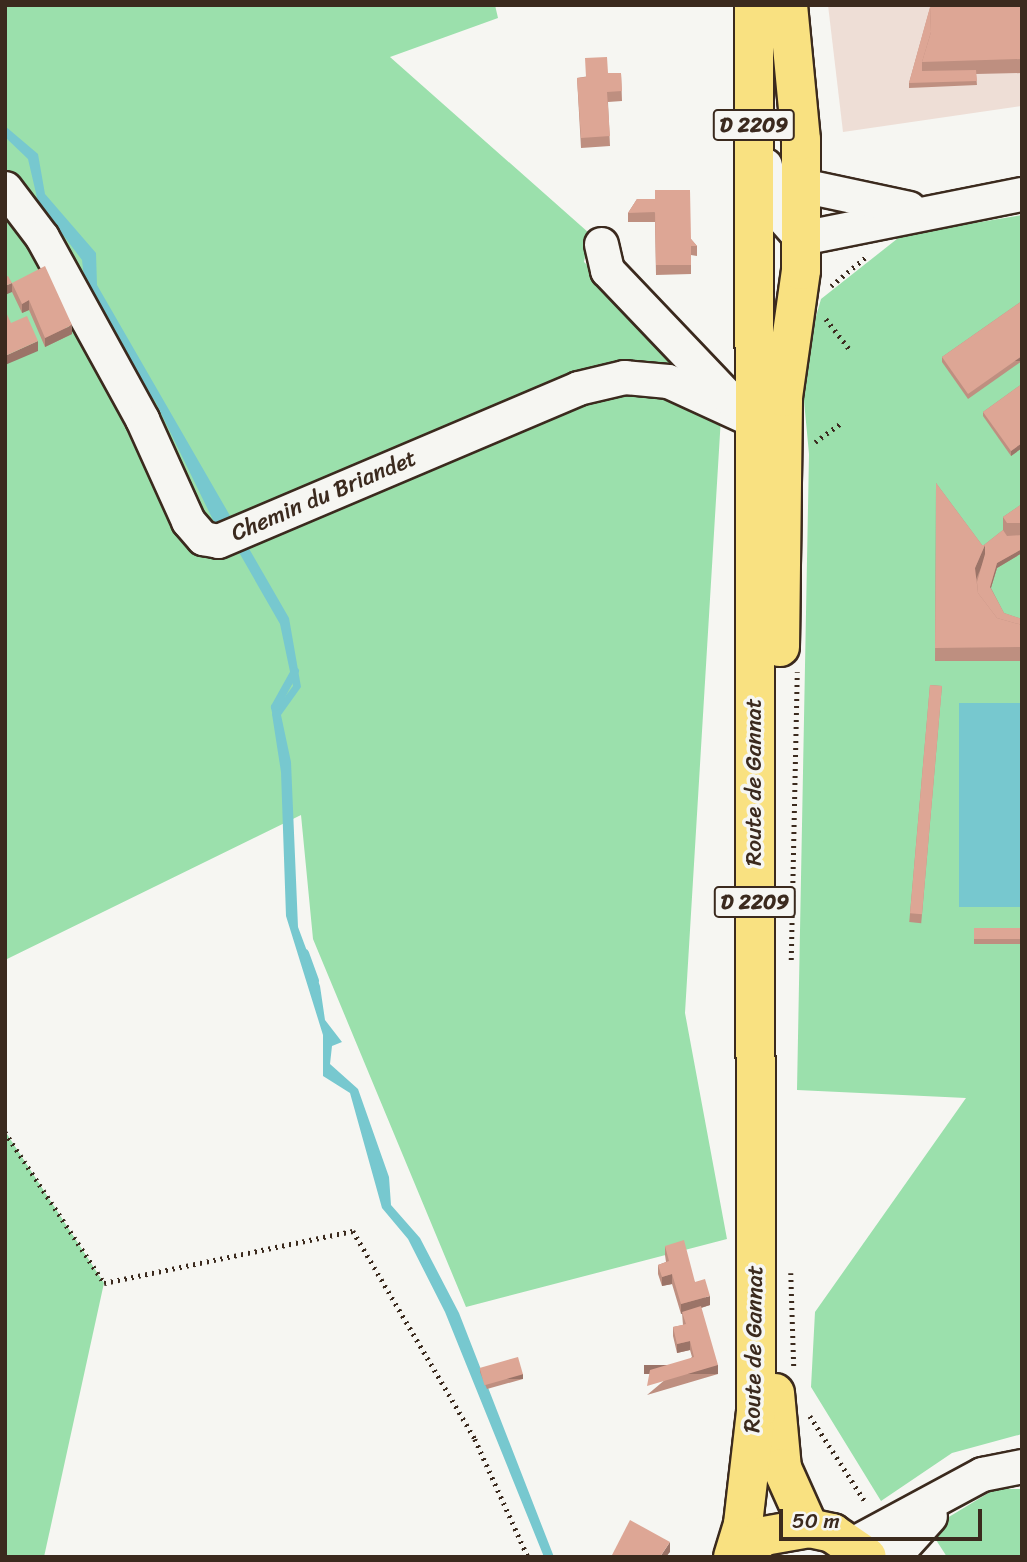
<!DOCTYPE html>
<style>
body{margin:0}
#map{position:relative;width:1027px;height:1562px;overflow:hidden;background:#f6f6f2;font-family:Sriracha,sans-serif}
div>[style]{position:absolute}
[style*='--x']{left:calc(var(--x)*1px);top:calc(var(--y)*1px);width:calc(var(--w)*1px);rotate:calc(var(--a)*1deg)}
.built>*{inset:0;background:#eeded6}
.green>*{inset:0;background:#9be0ac}
.water>*{inset:0;background:#77c8cf;transform-origin:0 0}
.stream>*{height:8px;margin:-4px;padding:0 4px;transform-origin:4px;border-radius:4px;background:#77c8cf}
.path>*{height:4.5px;margin-top:-2.25px;transform-origin:0;background:repeating-linear-gradient(90deg,#3b2a1e 0 2px,transparent 0 7px)}
.roads{filter:drop-shadow(2px 0 #3b2a1e) drop-shadow(-2px 0 #3b2a1e) drop-shadow(0 2px #3b2a1e) drop-shadow(0 -2px #3b2a1e)}
.minor>*{height:33px;margin:-16.5px;padding:0 16.5px;transform-origin:16.5px;border-radius:16.5px;background:#f6f6f2}
.major>*{height:38px;margin:-19px;padding:0 19px;transform-origin:19px;border-radius:19px;background:#f9e181}
.wall>*{inset:0;background:#be8f80;transform-origin:0 0}
.shaded-wall>*{inset:0;background:#9b7468;transform-origin:0 0}
.building>*{inset:0;background:#dda695;transform-origin:0 0}
span{translate:-50% -50%;white-space:nowrap;text-align:center;line-height:1.15;-webkit-text-stroke:7px #f6f6f2;paint-order:stroke}
.shield-label span{padding:2px 5px;background:#f6f6f2;border:2px solid;border-radius:5px;-webkit-text-stroke-width:0}
.shield-label{font-size:21px;color:#3b2a1e;font-weight:700}
.street-label{font-size:23px;color:#3b2a1e}
.frame{position:absolute;inset:0;border:7px solid #3b2a1e;pointer-events:none}
.scale{position:absolute;left:779px;top:1509px;width:203px;height:32px;box-sizing:border-box;border:4px solid #3b2a1e;border-top:0;padding-left:9px;font-size:21px;line-height:24px;white-space:nowrap;color:#3b2a1e;-webkit-text-stroke:5px #f6f6f2;paint-order:stroke}
</style>
<div id="map">
<div class="built">
<div style="clip-path:polygon(828px 5px,1022px 5px,1022px 106px,843px 132px)"></div>
</div>
<div class="green">
<div style="clip-path:polygon(5px 5px,495px 5px,498px 18px,390px 57px,589px 233px,584px 262px,690px 362px,721px 417px,685px 1013px,727px 1239px,466px 1307px,313px 939px,301px 815px,5px 960px)"></div>
<div style="clip-path:polygon(1022px 215px,1022px 1434px,952px 1453px,881px 1501px,811px 1387px,815px 1312px,966px 1098px,797px 1090px,809px 454px,801px 369px,821px 299px,902px 235px)"></div>
<div style="clip-path:polygon(5px 1131px,104px 1283px,44px 1557px,5px 1557px)"></div>
<div style="clip-path:polygon(995px 1489px,1022px 1489px,1022px 1557px,947px 1557px,929px 1529px)"></div>
</div>
<div class="water">
<div style="clip-path:polygon(5px 126px,38px 154px,45px 194px,96px 253px,97px 285px,289px 618px,301px 687px,281px 715px,291px 762px,298px 927px,320px 986px,325px 1020px,342px 1042px,332px 1046px,330px 1064px,358px 1089px,389px 1177px,391px 1205px,420px 1238px,459px 1313px,554px 1557px,544px 1557px,445px 1312px,408px 1239px,382px 1208px,350px 1093px,323px 1076px,323px 1035px,286px 916px,281px 772px,272px 714px,293px 686px,280px 624px,229px 535px,213px 520px,155px 401px,117px 358px,85px 287px,82px 260px,38px 202px,28px 159px,5px 137px)"></div>
<div style="left:1022px;top:703px;width:204px;height:63px;rotate:90deg"></div>
</div>
<div class="stream">
<div style="--x:277;--y:716;--w:9;--a:-103"></div>
<div style="--x:275;--y:707;--w:41;--a:-60.9"></div>
<div style="--x:305;--y:953;--w:29;--a:70"></div>
</div>
<div class="path">
<div style="--x:831;--y:286;--w:47;--a:-39.8"></div>
<div style="--x:826;--y:319;--w:41;--a:52"></div>
<div style="--x:815;--y:442;--w:31;--a:-36"></div>
<div style="--x:791;--y:960;--w:288;--a:-88.8"></div>
<div style="--x:5;--y:1132;--w:181;--a:56.7"></div>
<div style="--x:104;--y:1283;--w:254;--a:-11.8"></div>
<div style="--x:353;--y:1231;--w:241;--a:59.6"></div>
<div style="--x:475;--y:1439;--w:129;--a:65.8"></div>
<div style="--x:791;--y:1273;--w:97;--a:88.2"></div>
<div style="--x:810;--y:1416;--w:103;--a:57.2"></div>
</div>
<div class="roads">
<div class="minor">
<div style="--x:765;--y:165;--w:38;--a:83"></div>
<div style="--x:770;--y:203;--w:47;--a:48.5"></div>
<div style="--x:801;--y:238;--w:225;--a:-11.3"></div>
<div style="--x:5;--y:188;--w:61;--a:52.9"></div>
<div style="--x:42;--y:237;--w:208;--a:61.2"></div>
<div style="--x:142;--y:419;--w:112;--a:65.7"></div>
<div style="--x:188;--y:521;--w:23;--a:49"></div>
<div style="--x:203;--y:538;--w:15;--a:11"></div>
<div style="--x:218;--y:541;--w:391;--a:-23"></div>
<div style="--x:578;--y:388;--w:47;--a:-13.4"></div>
<div style="--x:624;--y:377;--w:44;--a:5.2"></div>
<div style="--x:668;--y:381;--w:94;--a:24.6"></div>
<div style="--x:753;--y:420;--w:25;--a:0"></div>
<div style="--x:785;--y:204;--w:25;--a:-50"></div>
<div style="--x:801;--y:185;--w:110;--a:12"></div>
<div style="--x:601;--y:244;--w:27;--a:77"></div>
<div style="--x:607;--y:270;--w:196;--a:46.4"></div>
<div style="--x:852;--y:1544;--w:148;--a:-28.3"></div>
<div style="--x:982;--y:1474;--w:41;--a:-11.3"></div>
<div style="--x:893;--y:1557;--w:55;--a:-47.9"></div>
</div>
<div class="major">
<div style="--x:780;--y:647;--w:250;--a:-89.3"></div>
<div style="--x:783;--y:397;--w:128;--a:-81.9"></div>
<div style="--x:801;--y:270;--w:130;--a:-90"></div>
<div style="--x:801;--y:140;--w:136;--a:-95.5"></div>
<div style="--x:775;--y:1393;--w:75;--a:84.7"></div>
<div style="--x:782;--y:1468;--w:66;--a:65.8"></div>
<div style="--x:733;--y:1557;--w:34;--a:-73"></div>
<div style="--x:743;--y:1524;--w:113;--a:-83.4"></div>
<div style="--x:756;--y:1412;--w:1407;--a:-90.08"></div>
<div style="--x:738;--y:1557;--w:33;--a:-39"></div>
<div style="--x:764;--y:1536;--w:46;--a:-10.1"></div>
<div style="--x:809;--y:1528;--w:24;--a:12"></div>
<div style="--x:832;--y:1533;--w:42;--a:34.4"></div>
</div>
</div>
<div class="wall">
<div style="clip-path:polygon(930px 8px,1022px 35px,1022px 73px,976px 74px,977px 85px,909px 88px,909px 83px)"></div>
<div style="clip-path:polygon(608px 73px,621px 73px,622px 101px,608px 102px,610px 146px,581px 148px,577px 78px)"></div>
<div style="clip-path:polygon(637px 199px,691px 239px,697px 246px,697px 256px,691px 255px,691px 274px,656px 275px,655px 222px,628px 222px,628px 213px)"></div>
<div style="clip-path:polygon(12px 283px,72px 334px,45px 347px,29px 310px,22px 313px,12px 292px)"></div>
<div style="clip-path:polygon(1022px 301px,1022px 361px,968px 399px,942px 362px,942px 357px)"></div>
<div style="clip-path:polygon(1022px 384px,1022px 448px,1011px 456px,983px 416px,983px 412px)"></div>
<div style="clip-path:polygon(936px 483px,982px 545px,984px 545px,1003px 530px,1003px 517px,1022px 504px,1022px 553px,997px 568px,991px 588px,1004px 613px,1022px 619px,1022px 661px,935px 661px)"></div>
<div style="left:930px;top:685px;width:12px;height:238px;rotate:5deg"></div>
<div style="left:974px;top:928px;width:48px;height:16px"></div>
<div style="clip-path:polygon(665px 1246px,695px 1282px,710px 1305px,701px 1308px,718px 1374px,647px 1395px,692px 1357px,690px 1350px,677px 1353px,673px 1336px,673px 1327px,683px 1325px,682px 1313px,681px 1314px,672px 1284px,662px 1286px,658px 1274px,658px 1265px,666px 1262px,665px 1255px)"></div>
<div style="clip-path:polygon(480px 1368px,523px 1379px,487px 1389px,480px 1372px)"></div>
</div>
<div class="shaded-wall">
<div style="clip-path:polygon(12px 283px,12px 292px,5px 295px,5px 286px)"></div>
<div style="clip-path:polygon(29px 300px,29px 310px,22px 313px,22px 304px)"></div>
<div style="clip-path:polygon(72px 325px,72px 334px,45px 347px,45px 338px)"></div>
<div style="clip-path:polygon(38px 341px,38px 351px,5px 365px,5px 356px)"></div>
<div style="left:1022px;top:356px;width:5px;height:66px;rotate:90deg"></div>
<div style="clip-path:polygon(1022px 443px,1022px 448px,1011px 456px,1011px 451px)"></div>
<div style="clip-path:polygon(985px 545px,985px 558px,975px 582px,975px 568px)"></div>
<div style="clip-path:polygon(1022px 549px,1022px 553px,997px 568px,990px 591px,990px 587px,997px 563px)"></div>
<div style="clip-path:polygon(672px 1274px,672px 1284px,662px 1286px,662px 1277px)"></div>
<div style="clip-path:polygon(710px 1296px,710px 1305px,681px 1314px,681px 1304px)"></div>
<div style="clip-path:polygon(690px 1341px,690px 1350px,677px 1353px,677px 1344px)"></div>
<div style="left:718px;top:1365px;width:9px;height:74px;rotate:90deg"></div>
<div style="left:523px;top:1374px;width:5px;height:37px;rotate:90deg"></div>
<div style="clip-path:polygon(670px 1542px,670px 1552px,666px 1557px,660px 1557px)"></div>
</div>
<div class="building">
<div style="clip-path:polygon(930px 5px,1021px 5px,1022px 59px,922px 62px,931px 32px)"></div>
<div style="clip-path:polygon(930px 7px,931px 32px,922px 62px,922px 71px,976px 70px,977px 81px,909px 83px)"></div>
<div style="clip-path:polygon(607px 57px,608px 73px,621px 73px,622px 91px,607px 92px,610px 136px,581px 138px,577px 78px,586px 77px,585px 58px)"></div>
<div style="clip-path:polygon(655px 190px,690px 190px,691px 239px,697px 246px,691px 246px,691px 265px,656px 265px,655px 212px,628px 213px,637px 199px,655px 199px)"></div>
<div style="clip-path:polygon(45px 266px,72px 325px,45px 338px,29px 300px,22px 304px,12px 283px)"></div>
<div style="clip-path:polygon(8px 276px,12px 283px,5px 286px,5px 277px)"></div>
<div style="clip-path:polygon(1022px 301px,1022px 356px,968px 394px,942px 357px)"></div>
<div style="clip-path:polygon(5px 310px,11px 323px,27px 316px,38px 341px,5px 356px)"></div>
<div style="clip-path:polygon(1022px 384px,1022px 443px,1011px 451px,983px 412px)"></div>
<div style="clip-path:polygon(936px 483px,982px 545px,936px 545px)"></div>
<div style="clip-path:polygon(1022px 504px,1022px 523px,1007px 523px,1003px 517px)"></div>
<div style="clip-path:polygon(1003px 530px,1007px 536px,1022px 535px,1022px 549px,997px 563px,990px 587px,1004px 613px,1022px 619px,1022px 625px,997px 618px,978px 593px,977px 582px,985px 554px,985px 545px,984px 545px)"></div>
<div style="clip-path:polygon(936px 545px,985px 545px,975px 568px,978px 593px,997px 618px,1022px 625px,1022px 647px,935px 648px)"></div>
<div style="left:930px;top:685px;width:12px;height:229px;rotate:5deg"></div>
<div style="left:974px;top:928px;width:48px;height:11px"></div>
<div style="clip-path:polygon(684px 1240px,695px 1282px,705px 1279px,710px 1296px,681px 1304px,672px 1274px,662px 1277px,658px 1265px,669px 1261px,665px 1246px)"></div>
<div style="clip-path:polygon(701px 1306px,718px 1365px,647px 1386px,650px 1370px,694px 1357px,690px 1341px,677px 1344px,673px 1327px,686px 1324px,682px 1312px)"></div>
<div style="left:518px;top:1357px;width:18px;height:40px;rotate:74deg"></div>
<div style="clip-path:polygon(630px 1520px,670px 1542px,660px 1557px,611px 1557px)"></div>
</div>
<div class="shield-label">
<span style="left:754px;top:125px">D 2209</span>
<span style="left:755px;top:902px">D 2209</span>
</div>
<div class="street-label">
<span style="left:324px;top:496px;rotate:-23deg">Chemin du Briandet</span>
<span style="left:754px;top:782px;rotate:-90deg">Route de Gannat</span>
<span style="left:754px;top:1349px;rotate:-89deg">Route de Gannat</span>
</div>
<div class="frame"></div>
<div class="scale">50 m</div>
</div>
